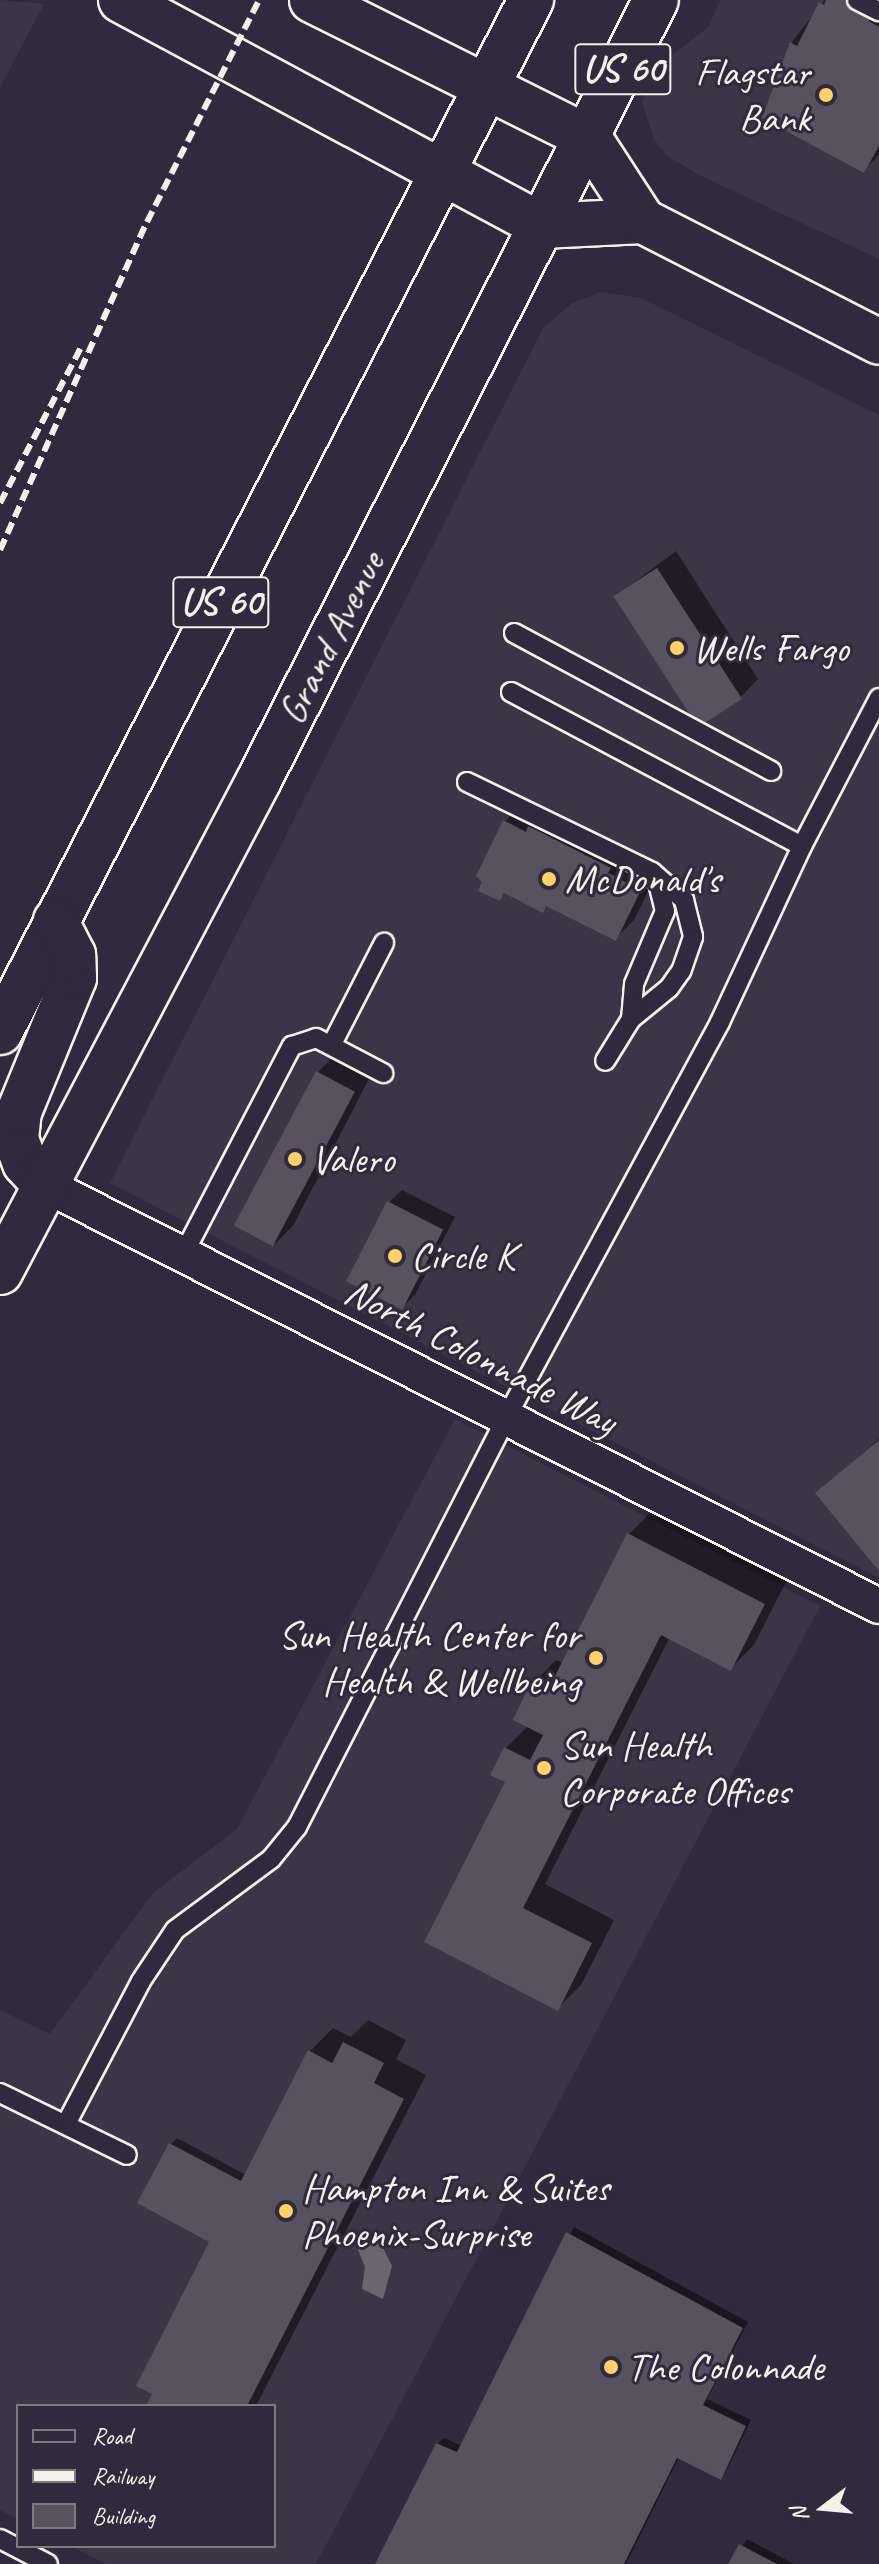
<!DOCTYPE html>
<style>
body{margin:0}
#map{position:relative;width:879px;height:2564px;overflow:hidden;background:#2f2a3d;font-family:Caveat,sans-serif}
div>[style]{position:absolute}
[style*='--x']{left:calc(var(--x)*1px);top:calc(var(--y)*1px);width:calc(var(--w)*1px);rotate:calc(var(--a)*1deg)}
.built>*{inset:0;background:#3b3647}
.water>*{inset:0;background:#6a6670}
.shadow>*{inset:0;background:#0007}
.building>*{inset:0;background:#56525f;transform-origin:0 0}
.roads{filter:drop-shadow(2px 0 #f4f1e8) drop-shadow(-2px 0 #f4f1e8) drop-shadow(0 2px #f4f1e8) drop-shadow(0 -2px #f4f1e8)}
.lane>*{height:18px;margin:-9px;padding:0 9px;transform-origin:9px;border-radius:9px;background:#2f2a3d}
.street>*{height:34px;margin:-17px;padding:0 17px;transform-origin:17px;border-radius:17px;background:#2f2a3d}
.secondary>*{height:44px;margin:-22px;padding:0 22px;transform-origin:22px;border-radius:22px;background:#2f2a3d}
.highway>*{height:44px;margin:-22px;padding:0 22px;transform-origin:22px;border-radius:22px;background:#2f2a3d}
.rail>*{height:6px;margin-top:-3px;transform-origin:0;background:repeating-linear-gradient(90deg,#f4f1e8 0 12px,transparent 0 18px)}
.dots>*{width:22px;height:22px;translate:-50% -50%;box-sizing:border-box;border:4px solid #2f2a3d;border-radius:50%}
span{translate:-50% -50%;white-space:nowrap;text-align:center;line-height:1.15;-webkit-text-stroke:6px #2f2a3d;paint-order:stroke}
.shield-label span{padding:2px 6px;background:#2f2a3d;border:2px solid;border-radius:6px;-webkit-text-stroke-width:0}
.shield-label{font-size:38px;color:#f4f1e8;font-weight:700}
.poi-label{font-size:40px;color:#f4f1e8}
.right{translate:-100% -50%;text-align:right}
.left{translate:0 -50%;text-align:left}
.street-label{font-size:40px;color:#f4f1e8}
.legend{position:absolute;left:16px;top:2404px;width:260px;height:144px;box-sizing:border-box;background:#2f2a3d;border:2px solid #7e7a81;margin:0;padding:10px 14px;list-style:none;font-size:24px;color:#f4f1e8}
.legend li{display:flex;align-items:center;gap:16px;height:40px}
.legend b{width:40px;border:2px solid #7e7a81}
.north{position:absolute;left:783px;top:2468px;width:80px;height:80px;-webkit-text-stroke:6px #2f2a3d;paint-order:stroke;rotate:254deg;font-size:22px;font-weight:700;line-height:32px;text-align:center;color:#f4f1e8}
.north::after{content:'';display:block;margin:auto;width:28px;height:36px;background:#f4f1e8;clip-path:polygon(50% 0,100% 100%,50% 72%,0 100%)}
</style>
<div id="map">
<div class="built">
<div style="clip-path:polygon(0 0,44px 4px,0 88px)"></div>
<div style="clip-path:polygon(721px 0,879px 0,879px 259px,699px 175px,666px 155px,654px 139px,642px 102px,656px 68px,708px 27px)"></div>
<div style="clip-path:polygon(601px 292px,641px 298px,879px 415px,879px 1578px,110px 1183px,543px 328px,572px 303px)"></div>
<div style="clip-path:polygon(455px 1419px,820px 1606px,316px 2564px,106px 2564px,71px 2546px,274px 2546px,274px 2406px,18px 2406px,18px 2519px,0 2510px,0 2010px,50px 2034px,152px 1894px,237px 1829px)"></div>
</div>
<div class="water">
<div style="clip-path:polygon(376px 2234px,392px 2266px,383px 2299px,362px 2289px,365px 2267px,358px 2250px)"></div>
</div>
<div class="shadow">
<div style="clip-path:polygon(825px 0,879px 0,879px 155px,864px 170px,791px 43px)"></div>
<div style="clip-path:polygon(676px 551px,758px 679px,740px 698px,616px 596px)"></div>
<div style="clip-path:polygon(524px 803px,544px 813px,549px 809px,628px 849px,625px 855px,658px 871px,634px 920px,615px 939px,548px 905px,543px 910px,506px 892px,499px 899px,505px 821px)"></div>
<div style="clip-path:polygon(336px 1054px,372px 1073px,293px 1226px,274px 1245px,318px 1072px)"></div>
<div style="clip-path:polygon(402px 1190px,455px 1217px,415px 1295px,402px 1308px,389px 1202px)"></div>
<div style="clip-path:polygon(879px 1439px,879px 1568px,818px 1493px)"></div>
<div style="clip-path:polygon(652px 1511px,787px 1580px,754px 1645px,731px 1668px,670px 1637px,545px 1884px,614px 1920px,581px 1985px,558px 2008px,427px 1941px,507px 1782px,506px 1748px,529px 1725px,515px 1719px,533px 1683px,556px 1660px,564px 1663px,629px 1534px)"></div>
<div style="clip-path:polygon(368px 2020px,406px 2040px,396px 2059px,426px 2075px,256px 2406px,148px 2406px,216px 2233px,171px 2144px,177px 2138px,246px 2175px,310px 2051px,333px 2028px,351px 2037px)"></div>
<div style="clip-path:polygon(574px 2227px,748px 2322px,707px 2399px,751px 2420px,726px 2471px,720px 2477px,679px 2457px,626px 2564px,377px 2564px,438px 2444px,444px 2438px,462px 2446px)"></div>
<div style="clip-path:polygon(747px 2539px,794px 2564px,731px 2564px)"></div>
</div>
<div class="building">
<div style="clip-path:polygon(826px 0,878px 0,869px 21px,879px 27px,879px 146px,864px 173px,762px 118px,790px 42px,797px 46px,819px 2px,824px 5px)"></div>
<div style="left:657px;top:568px;width:156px;height:52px;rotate:57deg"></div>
<div style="clip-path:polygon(503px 820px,526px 832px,528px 826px,611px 868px,608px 873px,641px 890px,616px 941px,546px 906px,543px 913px,504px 893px,500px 901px,478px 891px,482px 882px,476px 876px)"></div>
<div style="left:316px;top:1071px;width:44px;height:175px;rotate:28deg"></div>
<div style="left:387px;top:1201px;width:63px;height:90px;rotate:27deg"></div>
<div style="clip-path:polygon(879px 1440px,879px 1571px,815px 1493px)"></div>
<div style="clip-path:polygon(627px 1533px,765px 1604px,731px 1671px,661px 1635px,523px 1908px,592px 1943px,558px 2011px,424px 1942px,505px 1782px,490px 1775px,504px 1747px,530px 1760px,543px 1735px,513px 1720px,531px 1682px,548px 1690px)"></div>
<div style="clip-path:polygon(343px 2042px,384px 2063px,374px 2083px,404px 2099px,247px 2406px,146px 2406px,152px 2394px,136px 2386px,209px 2242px,137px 2203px,169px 2143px,241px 2181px,308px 2050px,332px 2063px)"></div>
<div style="clip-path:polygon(566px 2232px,743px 2328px,703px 2405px,746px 2426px,721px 2480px,677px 2458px,624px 2564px,375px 2564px,436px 2443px,457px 2452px)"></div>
<div style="clip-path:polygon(739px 2544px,777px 2564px,728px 2564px)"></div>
</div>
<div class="roads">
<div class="lane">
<div style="--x:857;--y:0;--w:25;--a:27"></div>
<div style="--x:514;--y:633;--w:292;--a:28.2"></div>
<div style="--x:511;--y:692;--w:329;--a:27.9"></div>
<div style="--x:467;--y:782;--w:206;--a:25.9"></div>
<div style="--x:652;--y:872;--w:43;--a:41.2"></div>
<div style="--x:684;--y:900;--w:38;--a:76"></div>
<div style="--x:693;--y:937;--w:36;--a:109"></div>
<div style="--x:681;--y:971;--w:21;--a:125"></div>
<div style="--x:669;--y:988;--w:49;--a:140.8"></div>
<div style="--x:631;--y:1019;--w:49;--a:121.8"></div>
<div style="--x:631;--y:1019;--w:35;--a:-85"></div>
<div style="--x:634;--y:984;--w:79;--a:-67"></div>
<div style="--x:665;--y:911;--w:34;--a:-104"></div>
<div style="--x:332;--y:1044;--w:114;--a:-62.8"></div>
<div style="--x:183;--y:1255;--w:236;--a:-62.5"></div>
<div style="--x:292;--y:1046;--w:25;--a:-18"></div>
<div style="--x:316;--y:1038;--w:76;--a:27.6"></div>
<div style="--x:0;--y:2093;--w:141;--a:26"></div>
<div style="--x:66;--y:2124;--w:161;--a:-62.3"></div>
<div style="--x:141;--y:1981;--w:61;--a:-56.3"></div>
<div style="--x:175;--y:1930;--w:119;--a:-36.5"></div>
<div style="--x:271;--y:1859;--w:41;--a:-50.9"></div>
<div style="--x:297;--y:1827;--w:459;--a:-62.9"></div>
<div style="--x:506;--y:1418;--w:450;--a:-61.6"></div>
<div style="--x:720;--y:1022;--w:194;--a:-65"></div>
<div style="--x:802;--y:846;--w:167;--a:-62.5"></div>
<div style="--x:0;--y:2539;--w:54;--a:27.5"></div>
</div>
<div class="street">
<div style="--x:45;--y:1185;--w:934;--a:26.78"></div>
</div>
<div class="secondary">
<div style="--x:121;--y:0;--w:478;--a:28.2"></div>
<div style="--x:542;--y:226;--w:101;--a:-2.8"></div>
<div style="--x:312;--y:0;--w:309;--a:26.5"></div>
<div style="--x:589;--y:138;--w:99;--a:57"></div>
<div style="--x:643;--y:221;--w:265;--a:27.1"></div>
</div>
<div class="highway">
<div style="--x:0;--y:1032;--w:1161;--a:-62.77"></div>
<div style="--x:45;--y:1185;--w:30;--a:-132"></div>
<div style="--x:25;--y:1163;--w:26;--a:-111"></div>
<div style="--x:16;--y:1139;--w:27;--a:-84"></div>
<div style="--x:19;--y:1112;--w:145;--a:-67.7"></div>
<div style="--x:74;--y:978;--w:23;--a:-92"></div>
<div style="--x:73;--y:955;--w:38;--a:-117"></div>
<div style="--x:0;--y:1272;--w:556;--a:-62.24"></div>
<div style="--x:259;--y:780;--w:875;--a:-63.03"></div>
</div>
</div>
<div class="rail">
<div style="--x:0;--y:503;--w:174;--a:-62.5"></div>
<div style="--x:0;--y:550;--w:359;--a:-65.9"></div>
<div style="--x:147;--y:222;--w:249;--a:-63.2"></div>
</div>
<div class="dots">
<div style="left:826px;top:95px;background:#ffd166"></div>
<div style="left:677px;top:648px;background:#ffd166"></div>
<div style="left:549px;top:879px;background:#ffd166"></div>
<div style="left:295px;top:1159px;background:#ffd166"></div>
<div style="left:395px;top:1256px;background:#ffd166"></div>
<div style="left:596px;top:1658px;background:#ffd166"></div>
<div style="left:544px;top:1768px;background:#ffd166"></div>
<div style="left:286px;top:2211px;background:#ffd166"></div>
<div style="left:611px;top:2367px;background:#ffd166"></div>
</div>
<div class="shield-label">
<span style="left:623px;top:69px">US 60</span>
<span style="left:221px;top:602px">US 60</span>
</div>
<div class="poi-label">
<span class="right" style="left:810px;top:95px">Flagstar<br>Bank</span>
<span class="left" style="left:693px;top:648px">Wells Fargo</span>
<span class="left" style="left:565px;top:879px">McDonald's</span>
<span class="left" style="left:311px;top:1159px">Valero</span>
<span class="left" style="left:411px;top:1256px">Circle K</span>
<span class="right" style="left:580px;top:1658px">Sun Health Center for<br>Health &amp; Wellbeing</span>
<span class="left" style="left:560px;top:1768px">Sun Health<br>Corporate Offices</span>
<span class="left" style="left:302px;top:2211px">Hampton Inn &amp; Suites<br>Phoenix-Surprise</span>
<span class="left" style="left:627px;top:2367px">The Colonnade</span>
</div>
<div class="street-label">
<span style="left:331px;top:638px;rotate:-63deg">Grand Avenue</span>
<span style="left:481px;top:1356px;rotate:27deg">North Colonnade Way</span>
</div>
<ul class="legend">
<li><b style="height:10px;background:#2f2a3d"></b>Road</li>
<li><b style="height:10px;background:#f4f1e8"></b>Railway</li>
<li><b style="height:22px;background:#56525f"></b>Building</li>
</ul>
<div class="north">N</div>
</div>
